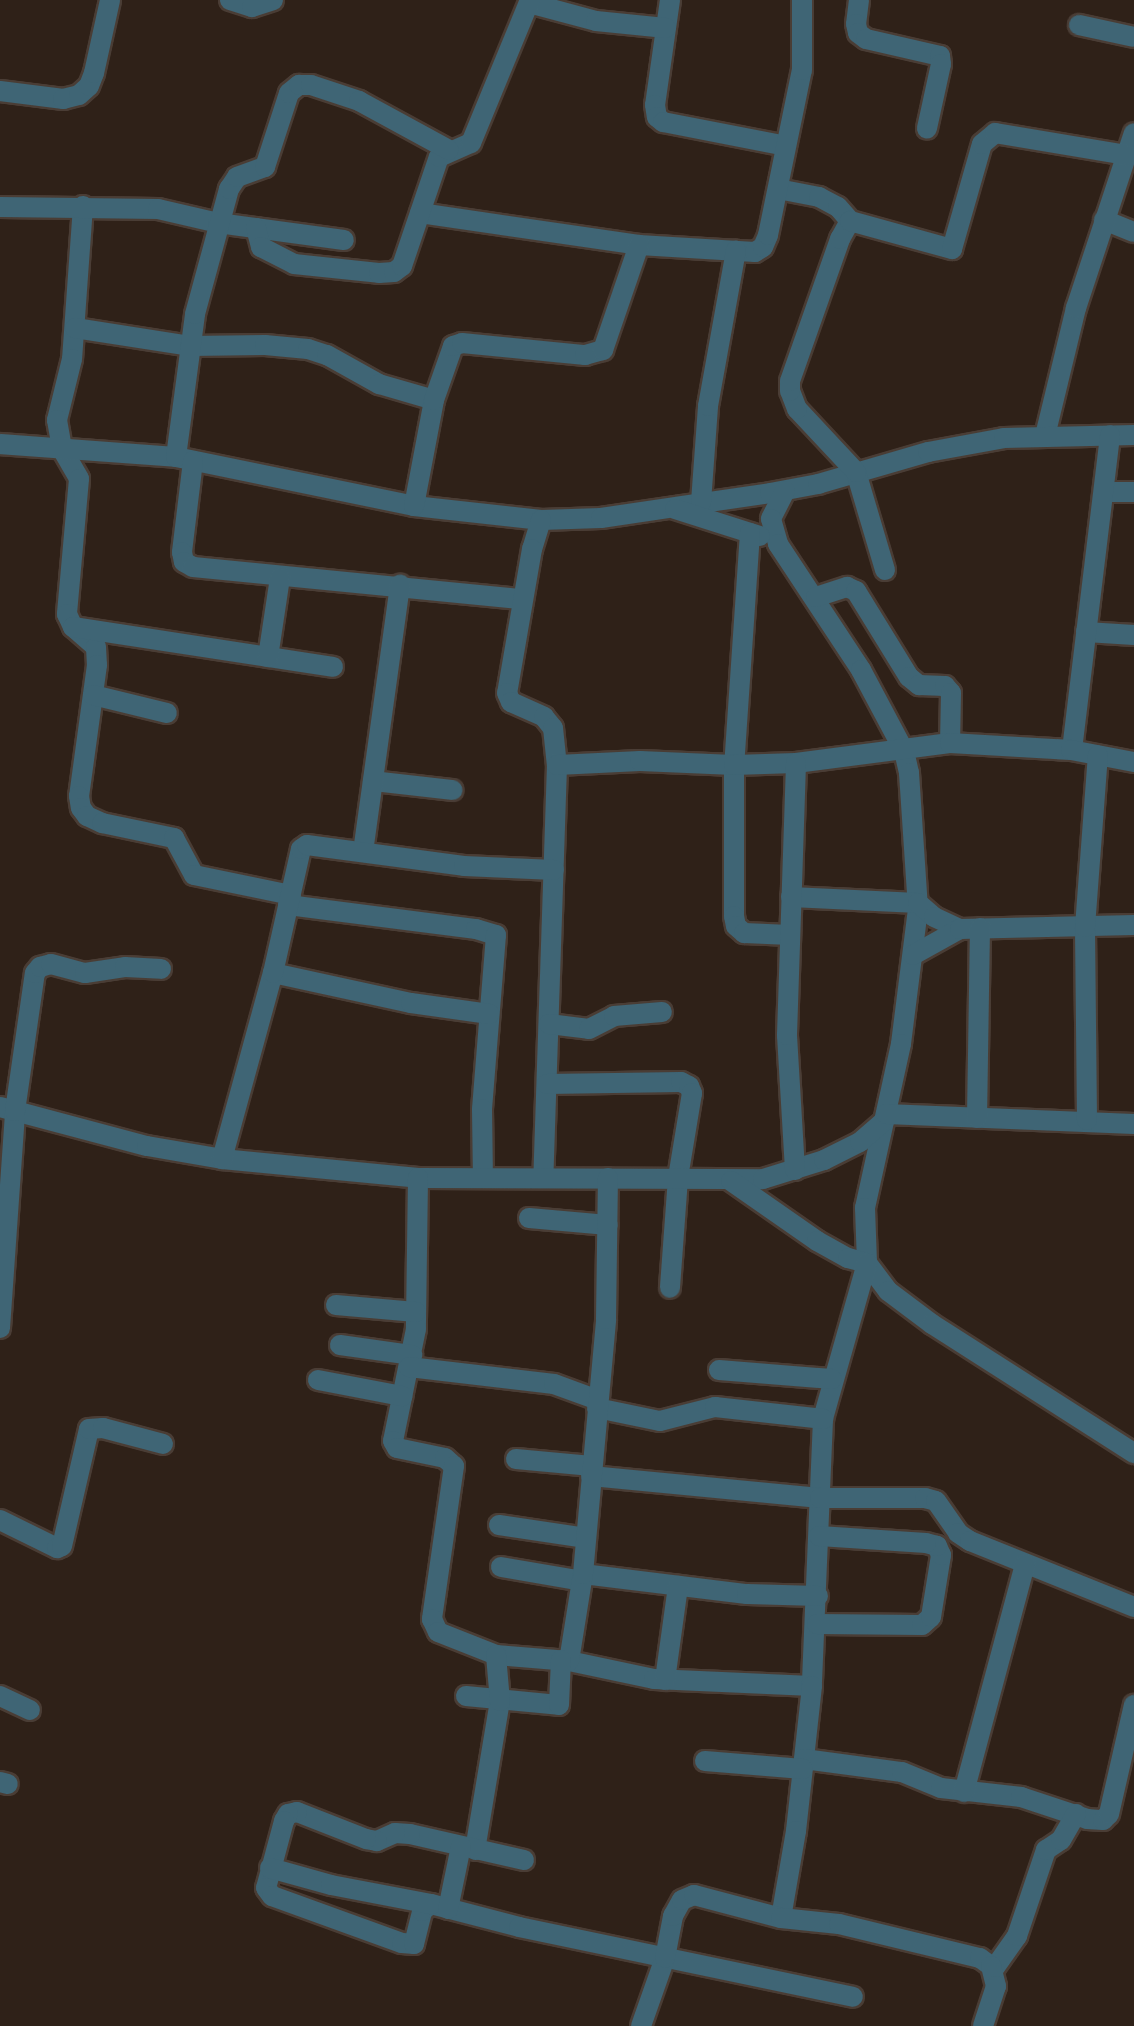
<!DOCTYPE html>
<style>
body{margin:0}
#map{position:relative;width:1134px;height:2026px;overflow:hidden;background:#2f2118;font-family:"Public Sans",sans-serif}
div>[style]{position:absolute}
[style*='--x']{left:calc(var(--x)*1px);top:calc(var(--y)*1px);width:calc(var(--w)*1px);rotate:calc(var(--a)*1deg)}
.roads{filter:drop-shadow(2px 0 #4a3d35) drop-shadow(-2px 0 #4a3d35) drop-shadow(0 2px #4a3d35) drop-shadow(0 -2px #4a3d35)}
.street>*{height:20px;margin:-10px;padding:0 10px;transform-origin:10px;border-radius:10px;background:#3f6575}
span{translate:-50% -50%;white-space:nowrap;text-align:center;line-height:1.15;-webkit-text-stroke:7px #25170f;paint-order:stroke}
</style>
<div id="map">
<div class="roads">
<div class="street">
<div style="--x:230;--y:0;--w:23;--a:18"></div>
<div style="--x:252;--y:7;--w:22;--a:-18"></div>
<div style="--x:670;--y:0;--w:106;--a:98.1"></div>
<div style="--x:655;--y:105;--w:12;--a:81"></div>
<div style="--x:657;--y:117;--w:8;--a:40"></div>
<div style="--x:663;--y:122;--w:125;--a:11"></div>
<div style="--x:859;--y:0;--w:24;--a:97"></div>
<div style="--x:856;--y:24;--w:9;--a:77"></div>
<div style="--x:858;--y:33;--w:10;--a:37"></div>
<div style="--x:866;--y:39;--w:76;--a:12.9"></div>
<div style="--x:940;--y:56;--w:8;--a:83"></div>
<div style="--x:941;--y:64;--w:66;--a:102.3"></div>
<div style="--x:529;--y:3;--w:69;--a:15"></div>
<div style="--x:596;--y:21;--w:70;--a:5.7"></div>
<div style="--x:1079;--y:25;--w:56;--a:12.3"></div>
<div style="--x:0;--y:91;--w:64;--a:7.2"></div>
<div style="--x:63;--y:99;--w:16;--a:-14"></div>
<div style="--x:79;--y:95;--w:13;--a:-42"></div>
<div style="--x:89;--y:86;--w:14;--a:-69"></div>
<div style="--x:94;--y:73;--w:75;--a:-77.6"></div>
<div style="--x:778;--y:189;--w:42;--a:11"></div>
<div style="--x:819;--y:197;--w:21;--a:28"></div>
<div style="--x:838;--y:207;--w:18;--a:49"></div>
<div style="--x:83;--y:206;--w:153;--a:94.1"></div>
<div style="--x:72;--y:359;--w:63;--a:103.8"></div>
<div style="--x:57;--y:420;--w:29;--a:80"></div>
<div style="--x:62;--y:449;--w:34;--a:60"></div>
<div style="--x:79;--y:479;--w:136;--a:95.1"></div>
<div style="--x:67;--y:614;--w:14;--a:65"></div>
<div style="--x:73;--y:627;--w:30;--a:41"></div>
<div style="--x:96;--y:647;--w:18;--a:87"></div>
<div style="--x:97;--y:665;--w:132;--a:97.8"></div>
<div style="--x:79;--y:796;--w:12;--a:81"></div>
<div style="--x:81;--y:808;--w:10;--a:53"></div>
<div style="--x:87;--y:816;--w:17;--a:25"></div>
<div style="--x:102;--y:823;--w:74;--a:11.8"></div>
<div style="--x:174;--y:838;--w:42;--a:61.6"></div>
<div style="--x:194;--y:875;--w:99;--a:11.7"></div>
<div style="--x:0;--y:207;--w:158;--a:0.7"></div>
<div style="--x:158;--y:209;--w:62;--a:13.1"></div>
<div style="--x:218;--y:223;--w:127;--a:7.7"></div>
<div style="--x:420;--y:213;--w:221;--a:8.3"></div>
<div style="--x:639;--y:245;--w:116;--a:3.5"></div>
<div style="--x:755;--y:252;--w:9;--a:-32"></div>
<div style="--x:763;--y:247;--w:13;--a:-67"></div>
<div style="--x:768;--y:235;--w:168;--a:-78.4"></div>
<div style="--x:802;--y:70;--w:70;--a:-90"></div>
<div style="--x:1104;--y:220;--w:32;--a:22"></div>
<div style="--x:256;--y:228;--w:20;--a:75"></div>
<div style="--x:261;--y:247;--w:37;--a:27"></div>
<div style="--x:294;--y:264;--w:85;--a:6"></div>
<div style="--x:379;--y:273;--w:15;--a:-4"></div>
<div style="--x:394;--y:272;--w:10;--a:-37"></div>
<div style="--x:402;--y:266;--w:115;--a:-71.3"></div>
<div style="--x:439;--y:157;--w:35;--a:-24"></div>
<div style="--x:471;--y:143;--w:155;--a:-67.6"></div>
<div style="--x:75;--y:328;--w:116;--a:8.9"></div>
<div style="--x:190;--y:346;--w:75;--a:-0.8"></div>
<div style="--x:265;--y:345;--w:43;--a:5.3"></div>
<div style="--x:308;--y:349;--w:20;--a:18"></div>
<div style="--x:327;--y:355;--w:60;--a:29.1"></div>
<div style="--x:379;--y:384;--w:57;--a:16.2"></div>
<div style="--x:1045;--y:436;--w:132;--a:-76.4"></div>
<div style="--x:1076;--y:308;--w:184;--a:-71.7"></div>
<div style="--x:0;--y:444;--w:176;--a:4.2"></div>
<div style="--x:176;--y:457;--w:243;--a:11.6"></div>
<div style="--x:414;--y:506;--w:128;--a:6.3"></div>
<div style="--x:541;--y:520;--w:60;--a:-1.9"></div>
<div style="--x:601;--y:518;--w:171;--a:-8.4"></div>
<div style="--x:770;--y:493;--w:49;--a:-10.6"></div>
<div style="--x:818;--y:484;--w:115;--a:-16.2"></div>
<div style="--x:928;--y:452;--w:77;--a:-10.4"></div>
<div style="--x:1004;--y:438;--w:130;--a:-1.3"></div>
<div style="--x:176;--y:457;--w:144;--a:-82.4"></div>
<div style="--x:195;--y:314;--w:130;--a:-74.8"></div>
<div style="--x:229;--y:189;--w:14;--a:-56"></div>
<div style="--x:237;--y:177;--w:30;--a:-20"></div>
<div style="--x:265;--y:167;--w:78;--a:-72"></div>
<div style="--x:289;--y:93;--w:13;--a:-39"></div>
<div style="--x:299;--y:85;--w:12;--a:0"></div>
<div style="--x:311;--y:85;--w:51;--a:18.4"></div>
<div style="--x:359;--y:101;--w:102;--a:28.6"></div>
<div style="--x:193;--y:461;--w:92;--a:96.9"></div>
<div style="--x:182;--y:552;--w:10;--a:79"></div>
<div style="--x:184;--y:562;--w:10;--a:29"></div>
<div style="--x:193;--y:567;--w:331;--a:5.6"></div>
<div style="--x:785;--y:491;--w:31;--a:117"></div>
<div style="--x:771;--y:519;--w:26;--a:74"></div>
<div style="--x:778;--y:544;--w:151;--a:56.6"></div>
<div style="--x:861;--y:670;--w:92;--a:62"></div>
<div style="--x:904;--y:751;--w:23;--a:77"></div>
<div style="--x:909;--y:773;--w:136;--a:86.2"></div>
<div style="--x:918;--y:909;--w:136;--a:97.2"></div>
<div style="--x:901;--y:1044;--w:168;--a:102.4"></div>
<div style="--x:865;--y:1208;--w:55;--a:87.9"></div>
<div style="--x:867;--y:1263;--w:35;--a:53"></div>
<div style="--x:888;--y:1291;--w:55;--a:36.9"></div>
<div style="--x:932;--y:1324;--w:240;--a:32.6"></div>
<div style="--x:1104;--y:492;--w:30;--a:0"></div>
<div style="--x:701;--y:502;--w:96;--a:-85.8"></div>
<div style="--x:708;--y:406;--w:158;--a:-79.8"></div>
<div style="--x:414;--y:506;--w:108;--a:-79.3"></div>
<div style="--x:434;--y:400;--w:57;--a:-70.6"></div>
<div style="--x:453;--y:346;--w:9;--a:-18"></div>
<div style="--x:462;--y:343;--w:124;--a:5.6"></div>
<div style="--x:585;--y:355;--w:19;--a:-16"></div>
<div style="--x:603;--y:350;--w:111;--a:-71.1"></div>
<div style="--x:675;--y:509;--w:89;--a:17.6"></div>
<div style="--x:541;--y:520;--w:30;--a:107"></div>
<div style="--x:532;--y:549;--w:146;--a:99.8"></div>
<div style="--x:507;--y:693;--w:10;--a:66"></div>
<div style="--x:511;--y:702;--w:36;--a:24"></div>
<div style="--x:544;--y:717;--w:14;--a:51"></div>
<div style="--x:553;--y:728;--w:37;--a:84"></div>
<div style="--x:557;--y:765;--w:413;--a:91.9"></div>
<div style="--x:750;--y:533;--w:233;--a:93.9"></div>
<div style="--x:734;--y:765;--w:151;--a:90"></div>
<div style="--x:734;--y:916;--w:10;--a:79"></div>
<div style="--x:736;--y:926;--w:11;--a:41"></div>
<div style="--x:744;--y:933;--w:46;--a:2.5"></div>
<div style="--x:885;--y:570;--w:102;--a:-106.5"></div>
<div style="--x:856;--y:472;--w:86;--a:-133.1"></div>
<div style="--x:797;--y:409;--w:19;--a:-111"></div>
<div style="--x:790;--y:391;--w:10;--a:-90"></div>
<div style="--x:790;--y:381;--w:151;--a:-70.6"></div>
<div style="--x:840;--y:239;--w:21;--a:-61"></div>
<div style="--x:850;--y:221;--w:106;--a:15.4"></div>
<div style="--x:952;--y:249;--w:109;--a:-74.1"></div>
<div style="--x:982;--y:144;--w:17;--a:-40"></div>
<div style="--x:995;--y:133;--w:133;--a:9.5"></div>
<div style="--x:816;--y:597;--w:33;--a:-18"></div>
<div style="--x:847;--y:587;--w:10;--a:24"></div>
<div style="--x:856;--y:591;--w:101;--a:58.4"></div>
<div style="--x:909;--y:677;--w:13;--a:39"></div>
<div style="--x:919;--y:685;--w:26;--a:2"></div>
<div style="--x:945;--y:686;--w:9;--a:49"></div>
<div style="--x:951;--y:693;--w:50;--a:91.1"></div>
<div style="--x:73;--y:627;--w:263;--a:8.7"></div>
<div style="--x:1086;--y:632;--w:48;--a:3.6"></div>
<div style="--x:268;--y:657;--w:80;--a:-81.4"></div>
<div style="--x:93;--y:695;--w:76;--a:13.7"></div>
<div style="--x:1072;--y:750;--w:317;--a:-83.1"></div>
<div style="--x:557;--y:765;--w:83;--a:-2.8"></div>
<div style="--x:640;--y:761;--w:94;--a:2.4"></div>
<div style="--x:734;--y:765;--w:62;--a:-1.8"></div>
<div style="--x:796;--y:763;--w:155;--a:-7.4"></div>
<div style="--x:950;--y:743;--w:121;--a:3.3"></div>
<div style="--x:1071;--y:750;--w:64;--a:10.8"></div>
<div style="--x:373;--y:781;--w:80;--a:6.5"></div>
<div style="--x:363;--y:852;--w:270;--a:-82.1"></div>
<div style="--x:791;--y:897;--w:127;--a:2.7"></div>
<div style="--x:918;--y:903;--w:21;--a:41"></div>
<div style="--x:934;--y:917;--w:29;--a:25"></div>
<div style="--x:288;--y:905;--w:190;--a:7.3"></div>
<div style="--x:476;--y:929;--w:21;--a:17"></div>
<div style="--x:496;--y:935;--w:175;--a:94.6"></div>
<div style="--x:482;--y:1109;--w:68;--a:89.2"></div>
<div style="--x:913;--y:955;--w:54;--a:-29"></div>
<div style="--x:960;--y:929;--w:174;--a:-1.3"></div>
<div style="--x:273;--y:973;--w:141;--a:12.3"></div>
<div style="--x:411;--y:1003;--w:79;--a:8"></div>
<div style="--x:549;--y:1024;--w:40;--a:7.1"></div>
<div style="--x:589;--y:1029;--w:28;--a:-27"></div>
<div style="--x:614;--y:1016;--w:48;--a:-4.8"></div>
<div style="--x:547;--y:1084;--w:134;--a:-0.9"></div>
<div style="--x:681;--y:1082;--w:9;--a:27"></div>
<div style="--x:689;--y:1086;--w:8;--a:67"></div>
<div style="--x:692;--y:1093;--w:86;--a:99.4"></div>
<div style="--x:678;--y:1178;--w:110;--a:94.2"></div>
<div style="--x:0;--y:1107;--w:152;--a:14.9"></div>
<div style="--x:147;--y:1146;--w:76;--a:9.8"></div>
<div style="--x:222;--y:1159;--w:197;--a:5.5"></div>
<div style="--x:418;--y:1178;--w:345;--a:0.2"></div>
<div style="--x:763;--y:1179;--w:64;--a:-17.3"></div>
<div style="--x:824;--y:1160;--w:40;--a:-26.6"></div>
<div style="--x:860;--y:1142;--w:32;--a:-41"></div>
<div style="--x:886;--y:1114;--w:248;--a:2.3"></div>
<div style="--x:977;--y:1118;--w:190;--a:-89.1"></div>
<div style="--x:1087;--y:1120;--w:193;--a:-90.6"></div>
<div style="--x:1085;--y:927;--w:172;--a:-85.7"></div>
<div style="--x:222;--y:1159;--w:193;--a:-74.7"></div>
<div style="--x:273;--y:973;--w:127;--a:-77.3"></div>
<div style="--x:301;--y:849;--w:7;--a:-34"></div>
<div style="--x:307;--y:845;--w:158;--a:7.6"></div>
<div style="--x:464;--y:866;--w:90;--a:2.5"></div>
<div style="--x:795;--y:1170;--w:135;--a:-93.4"></div>
<div style="--x:787;--y:1035;--w:272;--a:-88.1"></div>
<div style="--x:418;--y:1178;--w:151;--a:90.8"></div>
<div style="--x:416;--y:1329;--w:114;--a:101.6"></div>
<div style="--x:393;--y:1441;--w:8;--a:60"></div>
<div style="--x:397;--y:1448;--w:49;--a:11.8"></div>
<div style="--x:445;--y:1458;--w:12;--a:42"></div>
<div style="--x:454;--y:1466;--w:155;--a:98.2"></div>
<div style="--x:432;--y:1619;--w:14;--a:65"></div>
<div style="--x:438;--y:1632;--w:62;--a:21.6"></div>
<div style="--x:496;--y:1655;--w:73;--a:4.7"></div>
<div style="--x:569;--y:1661;--w:87;--a:12"></div>
<div style="--x:654;--y:1679;--w:158;--a:2.5"></div>
<div style="--x:731;--y:1181;--w:105;--a:34.9"></div>
<div style="--x:817;--y:1241;--w:35;--a:29"></div>
<div style="--x:848;--y:1258;--w:20;--a:15"></div>
<div style="--x:867;--y:1263;--w:162;--a:105.8"></div>
<div style="--x:823;--y:1419;--w:267;--a:92.4"></div>
<div style="--x:812;--y:1686;--w:146;--a:96.3"></div>
<div style="--x:796;--y:1831;--w:88;--a:99.8"></div>
<div style="--x:529;--y:1218;--w:79;--a:5.1"></div>
<div style="--x:336;--y:1305;--w:80;--a:5"></div>
<div style="--x:0;--y:1328;--w:218;--a:-86"></div>
<div style="--x:15;--y:1111;--w:139;--a:-81.8"></div>
<div style="--x:35;--y:973;--w:8;--a:-50"></div>
<div style="--x:40;--y:967;--w:11;--a:-15"></div>
<div style="--x:51;--y:964;--w:35;--a:15"></div>
<div style="--x:85;--y:973;--w:40;--a:-8.5"></div>
<div style="--x:125;--y:967;--w:36;--a:3"></div>
<div style="--x:340;--y:1345;--w:73;--a:7.9"></div>
<div style="--x:409;--y:1367;--w:146;--a:6.7"></div>
<div style="--x:554;--y:1384;--w:47;--a:20"></div>
<div style="--x:719;--y:1370;--w:113;--a:4.6"></div>
<div style="--x:318;--y:1380;--w:86;--a:10.8"></div>
<div style="--x:597;--y:1408;--w:64;--a:11.7"></div>
<div style="--x:660;--y:1421;--w:57;--a:-14.3"></div>
<div style="--x:715;--y:1407;--w:109;--a:6.3"></div>
<div style="--x:516;--y:1459;--w:76;--a:5.3"></div>
<div style="--x:591;--y:1476;--w:230;--a:5.5"></div>
<div style="--x:820;--y:1498;--w:105;--a:0"></div>
<div style="--x:925;--y:1498;--w:11;--a:15"></div>
<div style="--x:936;--y:1501;--w:39;--a:55"></div>
<div style="--x:958;--y:1533;--w:14;--a:34"></div>
<div style="--x:970;--y:1541;--w:177;--a:21.9"></div>
<div style="--x:0;--y:1520;--w:64;--a:26.2"></div>
<div style="--x:57;--y:1548;--w:5;--a:-22"></div>
<div style="--x:62;--y:1546;--w:120;--a:-77"></div>
<div style="--x:89;--y:1429;--w:14;--a:-4"></div>
<div style="--x:103;--y:1428;--w:62;--a:14.9"></div>
<div style="--x:499;--y:1525;--w:88;--a:8.5"></div>
<div style="--x:501;--y:1567;--w:82;--a:9.8"></div>
<div style="--x:583;--y:1574;--w:165;--a:7"></div>
<div style="--x:747;--y:1594;--w:71;--a:1.6"></div>
<div style="--x:817;--y:1624;--w:105;--a:0.5"></div>
<div style="--x:922;--y:1625;--w:12;--a:-42"></div>
<div style="--x:931;--y:1617;--w:63;--a:-80.8"></div>
<div style="--x:941;--y:1555;--w:10;--a:-114"></div>
<div style="--x:937;--y:1546;--w:11;--a:-165"></div>
<div style="--x:926;--y:1543;--w:107;--a:-176.3"></div>
<div style="--x:569;--y:1661;--w:88;--a:-80.9"></div>
<div style="--x:583;--y:1574;--w:256;--a:-84.8"></div>
<div style="--x:606;--y:1319;--w:141;--a:-89.2"></div>
<div style="--x:665;--y:1680;--w:95;--a:-82.1"></div>
<div style="--x:0;--y:1696;--w:33;--a:25"></div>
<div style="--x:466;--y:1696;--w:93;--a:5.5"></div>
<div style="--x:559;--y:1705;--w:45;--a:-87.5"></div>
<div style="--x:804;--y:1759;--w:99;--a:7.6"></div>
<div style="--x:902;--y:1772;--w:42;--a:22.3"></div>
<div style="--x:941;--y:1788;--w:81;--a:6.4"></div>
<div style="--x:1021;--y:1797;--w:70;--a:18.4"></div>
<div style="--x:1087;--y:1819;--w:16;--a:4"></div>
<div style="--x:1103;--y:1820;--w:8;--a:-45"></div>
<div style="--x:1109;--y:1814;--w:112;--a:-77.1"></div>
<div style="--x:705;--y:1761;--w:98;--a:4.7"></div>
<div style="--x:0;--y:1782;--w:8;--a:14"></div>
<div style="--x:964;--y:1792;--w:236;--a:-75"></div>
<div style="--x:475;--y:1850;--w:151;--a:-80.5"></div>
<div style="--x:500;--y:1701;--w:46;--a:-95"></div>
<div style="--x:524;--y:1860;--w:117;--a:-167.2"></div>
<div style="--x:410;--y:1834;--w:15;--a:-176"></div>
<div style="--x:395;--y:1833;--w:20;--a:156"></div>
<div style="--x:377;--y:1841;--w:11;--a:-170"></div>
<div style="--x:366;--y:1839;--w:74;--a:-158.6"></div>
<div style="--x:297;--y:1812;--w:9;--a:167"></div>
<div style="--x:288;--y:1814;--w:8;--a:120"></div>
<div style="--x:284;--y:1821;--w:69;--a:105"></div>
<div style="--x:266;--y:1888;--w:10;--a:53"></div>
<div style="--x:272;--y:1896;--w:138;--a:19.9"></div>
<div style="--x:402;--y:1943;--w:12;--a:5"></div>
<div style="--x:414;--y:1944;--w:34;--a:-76"></div>
<div style="--x:422;--y:1911;--w:11;--a:-38"></div>
<div style="--x:431;--y:1904;--w:91;--a:14.6"></div>
<div style="--x:519;--y:1927;--w:341;--a:11.8"></div>
<div style="--x:270;--y:1868;--w:63;--a:15.6"></div>
<div style="--x:331;--y:1885;--w:102;--a:10.8"></div>
<div style="--x:448;--y:1909;--w:64;--a:-78.3"></div>
<div style="--x:993;--y:1970;--w:42;--a:-54.8"></div>
<div style="--x:1017;--y:1936;--w:91;--a:-71.4"></div>
<div style="--x:1046;--y:1850;--w:18;--a:-34"></div>
<div style="--x:1061;--y:1840;--w:30;--a:-60"></div>
<div style="--x:641;--y:2026;--w:72;--a:-70.6"></div>
<div style="--x:665;--y:1958;--w:43;--a:-79.2"></div>
<div style="--x:673;--y:1916;--w:18;--a:-61"></div>
<div style="--x:682;--y:1900;--w:13;--a:-23"></div>
<div style="--x:694;--y:1895;--w:90;--a:14.8"></div>
<div style="--x:781;--y:1918;--w:58;--a:5.9"></div>
<div style="--x:839;--y:1924;--w:145;--a:13.6"></div>
<div style="--x:980;--y:1958;--w:14;--a:36"></div>
<div style="--x:991;--y:1966;--w:21;--a:76"></div>
<div style="--x:996;--y:1986;--w:42;--a:108"></div>
</div>
</div>
</div>
